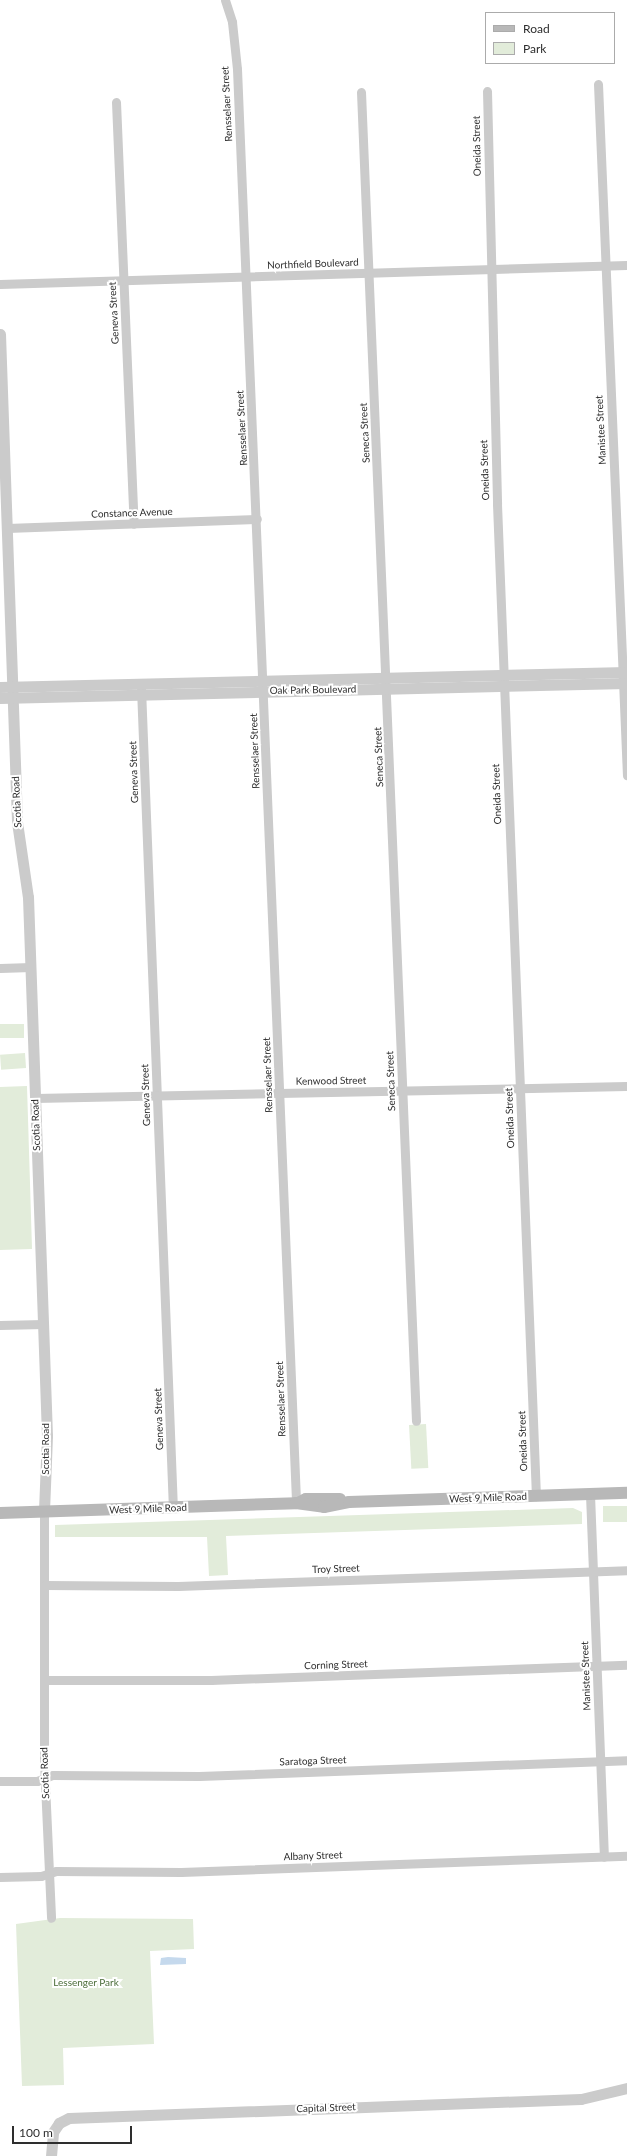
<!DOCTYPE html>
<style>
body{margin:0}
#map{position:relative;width:627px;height:2156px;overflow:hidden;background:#fff;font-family:Lato,sans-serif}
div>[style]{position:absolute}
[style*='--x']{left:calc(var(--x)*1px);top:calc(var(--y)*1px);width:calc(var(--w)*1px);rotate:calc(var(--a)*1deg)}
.green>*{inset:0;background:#e2ecda;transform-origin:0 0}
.water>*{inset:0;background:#c5d9ed}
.minor>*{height:9px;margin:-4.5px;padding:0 4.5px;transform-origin:4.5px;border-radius:4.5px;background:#cbcbcb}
.tertiary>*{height:11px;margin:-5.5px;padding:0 5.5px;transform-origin:5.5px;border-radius:5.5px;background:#cbcbcb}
.secondary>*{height:12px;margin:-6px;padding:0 6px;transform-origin:6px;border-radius:6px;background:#b8b8b8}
span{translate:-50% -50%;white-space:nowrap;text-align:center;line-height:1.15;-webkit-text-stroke:4px #fff;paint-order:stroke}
.street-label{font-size:10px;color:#2e2e2e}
.park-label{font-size:10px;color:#4a6c38}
.legend{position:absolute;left:485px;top:12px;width:130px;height:52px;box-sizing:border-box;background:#fff;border:1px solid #ababab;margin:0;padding:5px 7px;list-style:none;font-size:12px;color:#2e2e2e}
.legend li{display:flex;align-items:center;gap:8px;height:20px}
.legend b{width:20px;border:1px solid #ababab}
.scale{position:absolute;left:12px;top:2126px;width:120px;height:18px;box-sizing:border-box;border:2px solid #2e2e2e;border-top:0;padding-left:5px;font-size:12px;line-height:14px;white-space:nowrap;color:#2e2e2e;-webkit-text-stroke:3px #fff;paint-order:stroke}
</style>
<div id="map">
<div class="green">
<div style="left:0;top:1024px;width:24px;height:14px"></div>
<div style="left:25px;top:1053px;width:15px;height:25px;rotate:86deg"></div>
<div style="clip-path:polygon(27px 1086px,32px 1249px,0 1250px,0 1087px)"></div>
<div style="left:426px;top:1424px;width:44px;height:17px;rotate:87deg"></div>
<div style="left:627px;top:1506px;width:16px;height:24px;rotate:90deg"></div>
<div style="clip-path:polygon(573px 1508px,582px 1512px,582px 1524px,226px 1536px,228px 1575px,209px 1576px,207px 1537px,55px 1537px,55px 1525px)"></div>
<div style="clip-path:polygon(60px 1918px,193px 1919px,194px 1949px,150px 1951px,154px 2044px,63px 2048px,64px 2085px,22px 2086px,16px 1924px)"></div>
</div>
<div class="water">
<div style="clip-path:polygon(168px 1957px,186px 1958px,186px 1964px,160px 1965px,161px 1958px)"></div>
</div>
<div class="minor">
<div style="--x:225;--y:0;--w:23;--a:72"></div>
<div style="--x:232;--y:22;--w:47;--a:83.9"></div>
<div style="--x:237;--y:69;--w:1435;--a:87.64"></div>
<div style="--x:598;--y:84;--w:692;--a:87.6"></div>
<div style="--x:487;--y:91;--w:413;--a:88.6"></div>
<div style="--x:497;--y:504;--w:993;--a:87.75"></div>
<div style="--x:361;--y:92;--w:1330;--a:87.63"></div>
<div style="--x:116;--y:102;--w:422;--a:87.6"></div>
<div style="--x:0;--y:284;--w:627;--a:-1.74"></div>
<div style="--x:7;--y:528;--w:250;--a:-2.1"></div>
<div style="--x:141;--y:688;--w:821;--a:87.77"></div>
<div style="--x:0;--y:968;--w:31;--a:-2"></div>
<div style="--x:35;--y:1098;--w:592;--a:-1.16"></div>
<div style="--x:0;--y:1325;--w:43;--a:-1.3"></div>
<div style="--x:590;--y:1494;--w:363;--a:87.8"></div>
<div style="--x:44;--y:1512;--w:250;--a:90"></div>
<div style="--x:44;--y:1762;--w:156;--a:87.4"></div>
<div style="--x:45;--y:1585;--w:133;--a:0.4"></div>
<div style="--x:178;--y:1586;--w:449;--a:-2"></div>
<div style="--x:45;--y:1680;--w:166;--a:0"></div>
<div style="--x:211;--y:1680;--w:416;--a:-2.1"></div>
<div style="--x:0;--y:1781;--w:37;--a:0"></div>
<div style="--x:37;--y:1781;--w:17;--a:-21"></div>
<div style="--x:53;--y:1775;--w:146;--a:0.4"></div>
<div style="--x:199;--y:1776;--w:428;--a:-2.1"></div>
<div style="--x:0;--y:1877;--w:41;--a:-1.4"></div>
<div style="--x:41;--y:1876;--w:16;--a:-18"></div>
<div style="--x:56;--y:1871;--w:125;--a:0.5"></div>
<div style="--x:181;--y:1872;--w:446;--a:-2.1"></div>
</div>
<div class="tertiary">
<div style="--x:0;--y:334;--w:488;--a:88"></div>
<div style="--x:17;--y:822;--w:76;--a:81.7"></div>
<div style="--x:28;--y:897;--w:539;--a:87.98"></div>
<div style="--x:47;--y:1436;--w:76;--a:92.3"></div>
<div style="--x:0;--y:687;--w:627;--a:-1.37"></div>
<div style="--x:0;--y:698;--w:627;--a:-1.37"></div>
<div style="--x:51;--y:2156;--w:24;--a:-85"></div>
<div style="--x:53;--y:2132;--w:11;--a:-56"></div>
<div style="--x:59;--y:2123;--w:11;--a:-27"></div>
<div style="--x:69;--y:2118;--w:512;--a:-2.13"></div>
<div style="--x:581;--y:2099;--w:47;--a:-13.4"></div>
</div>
<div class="secondary">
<div style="--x:298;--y:1503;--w:9;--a:-27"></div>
<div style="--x:306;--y:1499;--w:34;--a:0"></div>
<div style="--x:0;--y:1513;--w:296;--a:-1.9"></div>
<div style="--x:296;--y:1503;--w:28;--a:8"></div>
<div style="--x:324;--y:1507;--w:25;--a:-11"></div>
<div style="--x:349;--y:1502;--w:278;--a:-1.9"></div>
</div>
<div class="street-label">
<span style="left:227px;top:104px;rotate:-93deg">Rensselaer Street</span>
<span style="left:477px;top:146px;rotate:-91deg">Oneida Street</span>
<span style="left:313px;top:264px;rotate:-2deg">Northfield Boulevard</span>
<span style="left:114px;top:313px;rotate:-93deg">Geneva Street</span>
<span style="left:242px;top:428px;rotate:-93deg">Rensselaer Street</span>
<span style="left:601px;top:430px;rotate:-93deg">Manistee Street</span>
<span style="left:365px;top:433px;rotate:-93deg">Seneca Street</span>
<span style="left:485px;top:470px;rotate:-92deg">Oneida Street</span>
<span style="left:132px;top:513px;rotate:-2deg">Constance Avenue</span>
<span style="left:313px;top:690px;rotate:-1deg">Oak Park Boulevard</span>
<span style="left:255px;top:751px;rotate:-92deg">Rensselaer Street</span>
<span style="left:379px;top:757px;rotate:-92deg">Seneca Street</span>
<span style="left:134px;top:772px;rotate:-92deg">Geneva Street</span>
<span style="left:497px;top:794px;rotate:-92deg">Oneida Street</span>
<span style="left:17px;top:802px;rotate:-93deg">Scotia Road</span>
<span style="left:268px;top:1075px;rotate:-92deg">Rensselaer Street</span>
<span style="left:331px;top:1081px;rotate:-1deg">Kenwood Street</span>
<span style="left:391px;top:1081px;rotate:-92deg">Seneca Street</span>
<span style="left:146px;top:1095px;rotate:-92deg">Geneva Street</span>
<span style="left:510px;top:1118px;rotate:-92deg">Oneida Street</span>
<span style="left:36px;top:1125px;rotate:-92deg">Scotia Road</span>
<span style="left:281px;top:1399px;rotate:-92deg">Rensselaer Street</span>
<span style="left:159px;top:1419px;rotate:-92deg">Geneva Street</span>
<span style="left:523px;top:1441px;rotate:-92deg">Oneida Street</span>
<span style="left:46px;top:1449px;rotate:-90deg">Scotia Road</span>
<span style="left:488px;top:1498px;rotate:-2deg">West 9 Mile Road</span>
<span style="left:148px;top:1509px;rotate:-2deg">West 9 Mile Road</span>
<span style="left:336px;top:1569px;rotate:-2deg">Troy Street</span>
<span style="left:336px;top:1665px;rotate:-2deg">Corning Street</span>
<span style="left:586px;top:1676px;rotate:-92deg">Manistee Street</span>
<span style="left:313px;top:1761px;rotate:-2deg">Saratoga Street</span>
<span style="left:45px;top:1773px;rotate:-92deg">Scotia Road</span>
<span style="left:313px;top:1856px;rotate:-2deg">Albany Street</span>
<span style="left:326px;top:2108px;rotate:-2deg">Capital Street</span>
</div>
<div class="park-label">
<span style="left:86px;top:1983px">Lessenger Park</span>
</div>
<ul class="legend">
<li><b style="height:5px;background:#b8b8b8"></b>Road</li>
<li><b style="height:11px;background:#e2ecda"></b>Park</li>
</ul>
<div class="scale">100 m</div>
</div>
